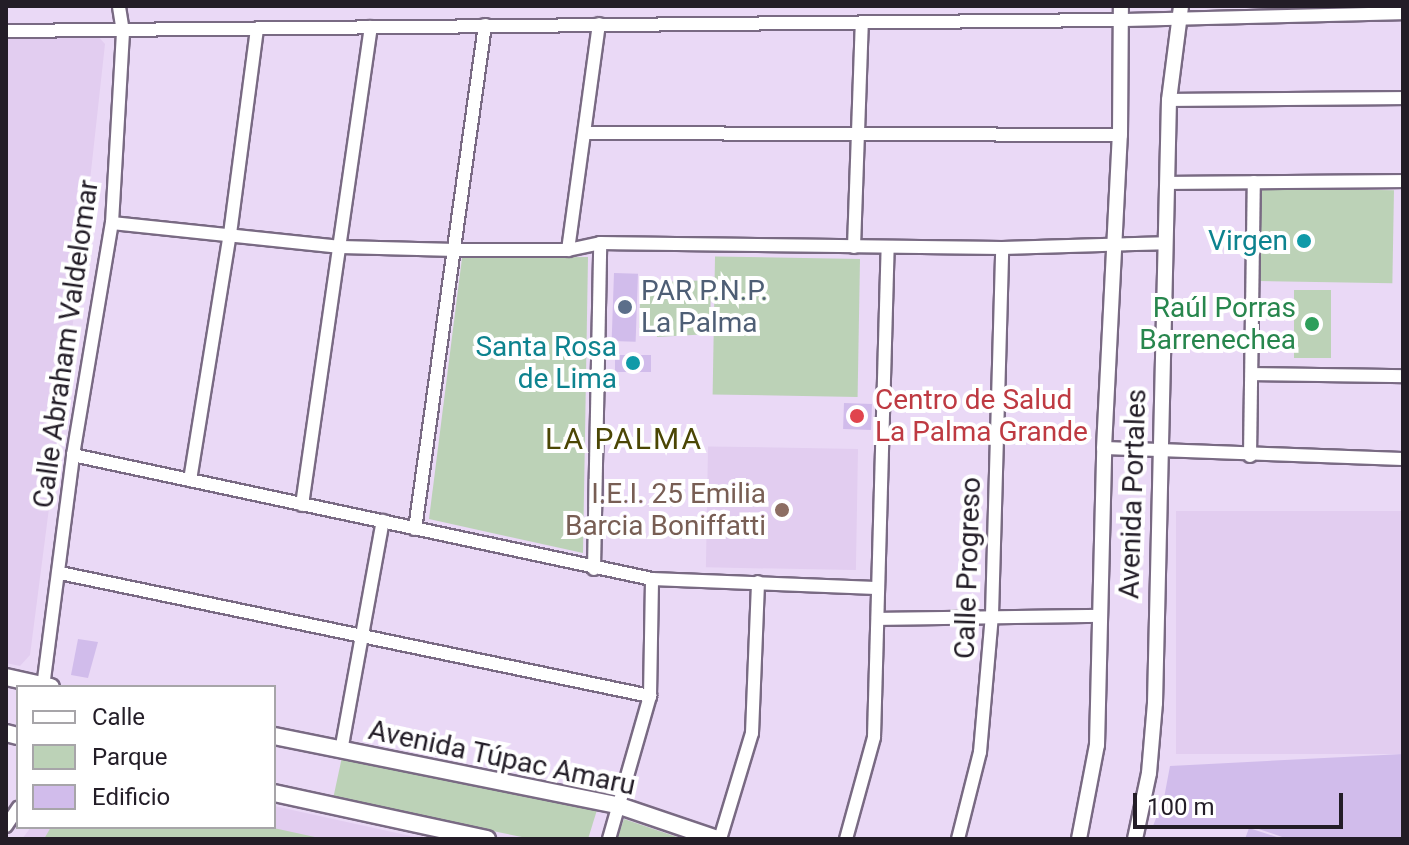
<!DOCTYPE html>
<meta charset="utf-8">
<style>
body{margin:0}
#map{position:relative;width:1409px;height:845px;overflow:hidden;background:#ead9f6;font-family:Roboto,sans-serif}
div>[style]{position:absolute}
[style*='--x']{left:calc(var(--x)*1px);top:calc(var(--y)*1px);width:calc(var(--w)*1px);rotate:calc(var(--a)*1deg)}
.built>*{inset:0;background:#e2cdf0;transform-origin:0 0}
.green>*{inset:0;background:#bcd2b7;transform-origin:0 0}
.building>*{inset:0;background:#d1bceb;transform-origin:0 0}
.roads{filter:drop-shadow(2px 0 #796a83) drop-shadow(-2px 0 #796a83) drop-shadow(0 2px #796a83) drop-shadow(0 -2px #796a83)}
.minor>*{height:12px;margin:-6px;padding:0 6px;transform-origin:6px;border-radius:6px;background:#fff}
.tertiary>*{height:14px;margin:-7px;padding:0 7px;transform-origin:7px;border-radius:7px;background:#fff}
.secondary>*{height:16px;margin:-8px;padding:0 8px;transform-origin:8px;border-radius:8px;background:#fff}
.dots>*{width:22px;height:22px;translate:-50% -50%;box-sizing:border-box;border:4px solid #fff;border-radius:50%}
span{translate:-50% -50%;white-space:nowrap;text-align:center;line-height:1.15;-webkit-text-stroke:8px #fff;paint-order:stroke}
.culture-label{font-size:28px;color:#0d838f}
.right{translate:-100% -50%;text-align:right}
.service-label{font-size:28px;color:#4e5e75}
.left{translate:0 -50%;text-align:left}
.leisure-label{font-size:28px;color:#27864d}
.street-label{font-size:28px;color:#231d27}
.health-label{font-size:28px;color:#be3a42}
.education-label{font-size:28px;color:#785e54}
.neighbourhood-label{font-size:30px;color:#4b4604;letter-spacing:2px}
.frame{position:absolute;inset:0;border:8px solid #231d27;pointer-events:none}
.legend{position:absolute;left:16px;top:685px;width:260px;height:144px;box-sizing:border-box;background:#fff;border:2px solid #a7a5a9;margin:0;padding:10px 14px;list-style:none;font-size:24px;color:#231d27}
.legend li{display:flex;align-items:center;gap:16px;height:40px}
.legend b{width:40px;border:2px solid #a7a5a9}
.scale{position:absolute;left:1133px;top:793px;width:210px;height:36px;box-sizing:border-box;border:4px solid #231d27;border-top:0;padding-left:10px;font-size:24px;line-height:28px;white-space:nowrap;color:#231d27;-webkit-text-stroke:6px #fff;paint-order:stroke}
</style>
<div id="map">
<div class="built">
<div style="clip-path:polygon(96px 34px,105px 44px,82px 253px,30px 655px,20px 666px,6px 663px,6px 35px)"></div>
<div style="left:858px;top:449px;width:121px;height:150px;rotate:91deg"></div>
<div style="left:1403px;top:511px;width:243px;height:227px;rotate:90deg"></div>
<div style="clip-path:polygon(274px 806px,424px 839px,22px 839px,31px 827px,274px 827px)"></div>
</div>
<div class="green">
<div style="left:1260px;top:188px;width:134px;height:93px;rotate:1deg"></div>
<div style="clip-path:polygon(588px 257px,583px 553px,429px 519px,462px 258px)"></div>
<div style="left:860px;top:259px;width:138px;height:145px;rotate:91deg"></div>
<div style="clip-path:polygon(711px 280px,710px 334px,657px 337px,656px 327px,639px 328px,641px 283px)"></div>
<div style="left:1294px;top:290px;width:37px;height:68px"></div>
<div style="clip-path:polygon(342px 757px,597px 810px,588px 839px,532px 839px,333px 799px)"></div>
<div style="clip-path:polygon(624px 819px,683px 839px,617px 839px)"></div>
<div style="clip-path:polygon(51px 827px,269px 827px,324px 839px,44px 839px)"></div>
</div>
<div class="building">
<div style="left:614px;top:273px;width:24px;height:68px;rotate:2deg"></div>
<div style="left:615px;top:355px;width:36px;height:17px"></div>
<div style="left:844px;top:403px;width:28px;height:26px;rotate:2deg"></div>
<div style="clip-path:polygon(78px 639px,98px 642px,88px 678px,71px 675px)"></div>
<div style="clip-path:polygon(1403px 754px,1403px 839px,1288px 839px,1250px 826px,1153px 826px,1164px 798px,1170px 766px)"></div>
<div style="clip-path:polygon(1249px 828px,1280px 838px,1280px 839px,1245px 839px)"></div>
</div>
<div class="roads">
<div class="minor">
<div style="--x:6;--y:31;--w:1115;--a:-0.57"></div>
<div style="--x:1121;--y:20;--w:282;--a:-1.4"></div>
<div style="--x:1169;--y:100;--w:234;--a:-0.5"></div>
<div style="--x:585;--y:133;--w:535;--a:0.21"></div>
<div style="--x:1167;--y:183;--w:236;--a:-0.5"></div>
<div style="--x:112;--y:223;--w:230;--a:6"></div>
<div style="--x:341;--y:247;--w:115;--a:1.5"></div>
<div style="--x:456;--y:250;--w:112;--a:0"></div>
<div style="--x:568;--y:250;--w:33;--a:-12"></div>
<div style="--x:600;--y:243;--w:402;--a:0.7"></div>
<div style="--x:1002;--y:248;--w:164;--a:-1.7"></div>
<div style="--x:854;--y:247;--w:225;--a:-88"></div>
<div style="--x:568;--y:250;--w:228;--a:-82.2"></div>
<div style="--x:1254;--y:374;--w:149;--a:0.8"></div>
<div style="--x:1104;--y:448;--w:299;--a:2.1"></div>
<div style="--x:73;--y:455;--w:592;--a:12.09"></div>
<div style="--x:652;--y:579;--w:224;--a:2.3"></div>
<div style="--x:1250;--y:456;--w:274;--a:-89.2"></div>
<div style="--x:190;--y:480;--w:249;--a:-80.8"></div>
<div style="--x:230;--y:234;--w:207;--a:-82.5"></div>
<div style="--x:302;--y:505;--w:483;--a:-81.8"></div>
<div style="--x:415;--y:529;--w:509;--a:-82.09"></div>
<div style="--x:594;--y:569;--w:326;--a:-88.9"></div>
<div style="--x:60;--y:573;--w:603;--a:11.78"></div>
<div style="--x:878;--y:619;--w:221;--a:-0.8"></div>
<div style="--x:43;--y:687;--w:234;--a:-82.6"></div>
<div style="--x:73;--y:455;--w:235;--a:-80.5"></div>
<div style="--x:112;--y:223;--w:191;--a:-86.7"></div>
<div style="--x:123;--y:32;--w:26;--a:-99"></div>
<div style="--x:341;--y:751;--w:234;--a:-79.7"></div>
<div style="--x:6;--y:826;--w:22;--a:-56"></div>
<div style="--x:609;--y:839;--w:149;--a:-74"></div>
<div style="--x:650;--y:696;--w:117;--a:-89"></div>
<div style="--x:720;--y:839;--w:111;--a:-73.2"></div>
<div style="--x:752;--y:733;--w:151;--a:-87.7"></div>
<div style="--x:846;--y:839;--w:106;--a:-74.6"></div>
<div style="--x:874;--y:737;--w:489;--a:-88.4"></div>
<div style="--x:958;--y:839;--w:90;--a:-75.8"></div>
<div style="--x:980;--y:752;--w:138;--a:-85"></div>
<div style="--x:992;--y:615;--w:367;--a:-88.4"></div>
</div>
<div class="tertiary">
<div style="--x:1079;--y:839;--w:96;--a:-79.2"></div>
<div style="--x:1097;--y:745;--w:297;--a:-88.6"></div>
<div style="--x:1104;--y:448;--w:313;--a:-87.1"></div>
<div style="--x:1120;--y:135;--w:129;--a:-89.6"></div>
<div style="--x:1135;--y:839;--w:67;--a:-78"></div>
<div style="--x:1149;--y:773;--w:70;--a:-85.1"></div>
<div style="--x:1155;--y:703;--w:603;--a:-88.67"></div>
<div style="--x:1169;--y:100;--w:95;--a:-82.7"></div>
</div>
<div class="secondary">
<div style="--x:6;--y:677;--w:46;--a:12.5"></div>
<div style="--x:6;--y:733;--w:12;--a:14"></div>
<div style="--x:274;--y:736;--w:350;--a:11.4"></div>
<div style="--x:617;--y:805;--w:106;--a:18.8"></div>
<div style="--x:274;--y:793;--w:218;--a:12.2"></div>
</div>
</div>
<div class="dots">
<div style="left:1304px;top:241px;background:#0f9aa8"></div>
<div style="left:625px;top:307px;background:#5c6f8a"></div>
<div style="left:1312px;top:324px;background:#2e9e5b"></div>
<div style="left:633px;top:363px;background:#0f9aa8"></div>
<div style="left:857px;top:416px;background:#e0444e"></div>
<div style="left:782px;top:510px;background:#8d6e63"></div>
</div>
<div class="culture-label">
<span class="right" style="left:1288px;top:241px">Virgen</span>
<span class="right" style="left:617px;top:363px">Santa Rosa<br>de Lima</span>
</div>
<div class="service-label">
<span class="left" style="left:641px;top:307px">PAR P.N.P.<br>La Palma</span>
</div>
<div class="leisure-label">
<span class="right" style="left:1296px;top:324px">Raúl Porras<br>Barrenechea</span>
</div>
<div class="street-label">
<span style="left:66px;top:344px;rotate:-82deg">Calle Abraham Valdelomar</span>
<span style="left:1133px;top:494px;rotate:-88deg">Avenida Portales</span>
<span style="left:968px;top:568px;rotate:-88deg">Calle Progreso</span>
<span style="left:502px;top:758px;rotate:12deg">Avenida Túpac Amaru</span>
</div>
<div class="health-label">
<span class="left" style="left:875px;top:416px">Centro de Salud<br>La Palma Grande</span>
</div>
<div class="education-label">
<span class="right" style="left:766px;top:510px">I.E.I. 25 Emilia<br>Barcia Boniffatti</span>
</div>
<div class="neighbourhood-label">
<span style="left:624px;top:439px">LA PALMA</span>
</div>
<div class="frame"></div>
<ul class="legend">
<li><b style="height:10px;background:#fff"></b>Calle</li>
<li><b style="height:22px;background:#bcd2b7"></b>Parque</li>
<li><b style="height:22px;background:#d1bceb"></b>Edificio</li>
</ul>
<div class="scale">100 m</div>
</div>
